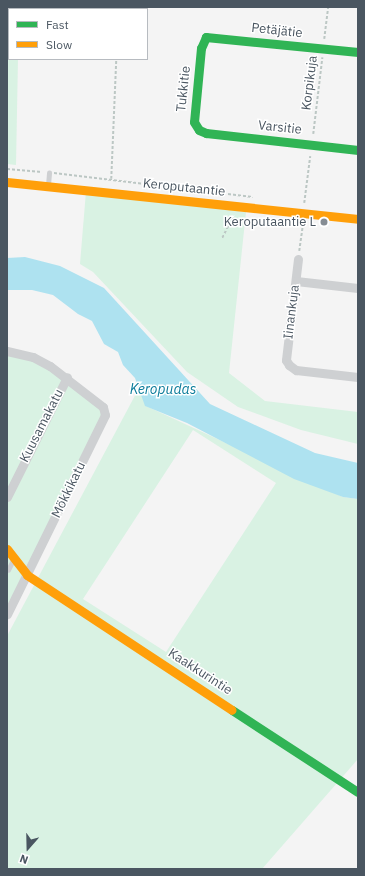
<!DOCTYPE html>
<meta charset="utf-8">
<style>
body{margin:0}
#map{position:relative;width:365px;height:876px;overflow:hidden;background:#f4f4f4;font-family:"IBM Plex Sans",sans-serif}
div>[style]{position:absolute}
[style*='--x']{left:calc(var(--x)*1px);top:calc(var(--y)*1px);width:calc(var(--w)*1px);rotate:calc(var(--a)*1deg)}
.green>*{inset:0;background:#d9f2e3;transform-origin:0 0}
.water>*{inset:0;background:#aee2f0}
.path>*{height:1.5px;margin-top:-0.75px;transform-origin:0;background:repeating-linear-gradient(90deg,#bcc7c4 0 3px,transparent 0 5px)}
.lane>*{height:4.5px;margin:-2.25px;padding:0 2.25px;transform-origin:2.25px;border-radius:2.25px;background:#ced0d2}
.street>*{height:9px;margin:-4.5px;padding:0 4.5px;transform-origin:4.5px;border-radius:4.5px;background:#ced0d2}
.fast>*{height:9px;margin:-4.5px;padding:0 4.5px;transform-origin:4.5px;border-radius:4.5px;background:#30b455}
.slow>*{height:9px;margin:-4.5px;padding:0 4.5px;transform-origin:4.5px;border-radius:4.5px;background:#ff9f0a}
.dots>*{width:11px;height:11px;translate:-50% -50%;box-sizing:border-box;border:2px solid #fff;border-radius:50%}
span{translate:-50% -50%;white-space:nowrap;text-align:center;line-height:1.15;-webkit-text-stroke:3px #fff;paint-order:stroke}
.street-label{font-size:13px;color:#4a5661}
.poi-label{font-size:13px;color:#4a5661}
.right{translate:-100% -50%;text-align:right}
.water-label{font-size:14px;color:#0c7c9b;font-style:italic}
.frame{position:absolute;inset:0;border:8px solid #4a5661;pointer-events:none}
.legend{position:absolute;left:8px;top:8px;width:140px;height:52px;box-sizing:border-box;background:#fff;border:1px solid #b7bbc0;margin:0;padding:5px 7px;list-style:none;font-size:12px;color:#4a5661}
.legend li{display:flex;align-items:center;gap:8px;height:20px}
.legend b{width:20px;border:1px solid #b7bbc0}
.north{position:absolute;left:8px;top:828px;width:40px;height:40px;-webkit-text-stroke:3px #fff;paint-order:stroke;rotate:200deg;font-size:11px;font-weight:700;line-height:16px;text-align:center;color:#4a5661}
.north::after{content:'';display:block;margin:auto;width:14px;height:18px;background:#4a5661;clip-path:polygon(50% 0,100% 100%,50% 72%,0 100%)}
</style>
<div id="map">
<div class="green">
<div style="left:25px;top:7px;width:103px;height:2px"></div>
<div style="clip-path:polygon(7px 15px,9px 59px,18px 59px,16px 165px,7px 164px)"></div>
<div style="clip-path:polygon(86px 191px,246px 212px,229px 373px,265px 401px,358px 412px,358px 444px,301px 430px,238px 407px,187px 372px,93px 272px,80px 264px)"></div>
<div style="clip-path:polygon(7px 354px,31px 360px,62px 377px,100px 408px,102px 415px,7px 609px)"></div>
<div style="clip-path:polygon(evenodd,139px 388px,146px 406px,343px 497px,358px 499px,358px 759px,262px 869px,7px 869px,7px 636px,139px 388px,193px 430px,276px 483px,166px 652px,83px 599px,193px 430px)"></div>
</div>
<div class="water">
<div style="clip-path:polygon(25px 257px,60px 266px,104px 288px,210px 404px,315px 453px,358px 463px,358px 499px,343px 497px,294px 479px,187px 423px,145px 406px,135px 378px,123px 365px,118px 352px,104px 344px,92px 321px,78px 314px,53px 295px,32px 290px,7px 290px,7px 258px)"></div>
</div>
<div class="path">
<div style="--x:102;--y:7;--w:2;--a:63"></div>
<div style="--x:324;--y:39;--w:32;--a:-83"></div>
<div style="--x:313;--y:134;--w:77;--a:-83.2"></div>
<div style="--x:7;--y:169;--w:35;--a:5"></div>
<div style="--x:54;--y:173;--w:200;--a:6.9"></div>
<div style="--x:111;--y:179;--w:120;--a:-87.6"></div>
<div style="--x:304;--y:203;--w:47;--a:-82.7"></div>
<div style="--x:222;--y:238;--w:25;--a:-63"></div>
<div style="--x:299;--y:251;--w:28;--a:-82"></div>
</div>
<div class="lane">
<div style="--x:48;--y:185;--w:12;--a:-85"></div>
<div style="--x:8;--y:570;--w:11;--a:-63"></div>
</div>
<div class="street">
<div style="--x:298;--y:259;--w:102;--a:96.8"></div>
<div style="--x:286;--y:360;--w:6;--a:59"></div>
<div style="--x:289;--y:365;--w:9;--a:36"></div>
<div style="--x:296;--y:370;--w:62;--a:6.4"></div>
<div style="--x:296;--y:281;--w:62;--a:6.4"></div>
<div style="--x:7;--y:351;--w:27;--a:13"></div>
<div style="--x:33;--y:357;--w:19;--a:28"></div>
<div style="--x:50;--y:366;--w:67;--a:37.7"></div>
<div style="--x:103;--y:407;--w:8;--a:76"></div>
<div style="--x:105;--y:415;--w:222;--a:116.2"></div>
<div style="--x:7;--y:497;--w:134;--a:-63.4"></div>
</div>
<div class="fast">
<div style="--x:358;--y:52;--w:153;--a:-174.4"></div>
<div style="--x:206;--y:37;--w:12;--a:114"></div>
<div style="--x:201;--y:48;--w:74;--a:95.4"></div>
<div style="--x:194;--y:122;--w:9;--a:58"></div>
<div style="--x:199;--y:130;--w:8;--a:23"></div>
<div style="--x:206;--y:133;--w:153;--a:6.4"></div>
<div style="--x:232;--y:710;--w:150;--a:33.1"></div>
</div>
<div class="slow">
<div style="--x:7;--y:182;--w:353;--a:6"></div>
<div style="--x:7;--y:549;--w:33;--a:52"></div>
<div style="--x:27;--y:575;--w:245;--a:33.4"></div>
</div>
<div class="dots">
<div style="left:324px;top:222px;background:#868d94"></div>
</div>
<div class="street-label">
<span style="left:277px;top:31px;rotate:6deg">Petäjätie</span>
<span style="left:310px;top:83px;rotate:-83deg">Korpikuja</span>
<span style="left:184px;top:89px;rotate:-84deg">Tukkitie</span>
<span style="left:280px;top:128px;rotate:6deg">Varsitie</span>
<span style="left:184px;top:188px;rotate:6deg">Keroputaantie</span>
<span style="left:292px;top:312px;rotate:-83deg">Iinankuja</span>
<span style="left:42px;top:426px;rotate:-63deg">Kuusamakatu</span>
<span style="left:69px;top:490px;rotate:-64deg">Mökkikatu</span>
<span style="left:200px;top:672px;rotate:33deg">Kaakkurintie</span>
</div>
<div class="poi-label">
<span class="right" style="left:316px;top:222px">Keroputaantie L</span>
</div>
<div class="water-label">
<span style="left:163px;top:389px">Keropudas</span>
</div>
<div class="frame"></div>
<ul class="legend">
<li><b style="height:5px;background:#30b455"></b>Fast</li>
<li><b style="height:5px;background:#ff9f0a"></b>Slow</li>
</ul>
<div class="north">N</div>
</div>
